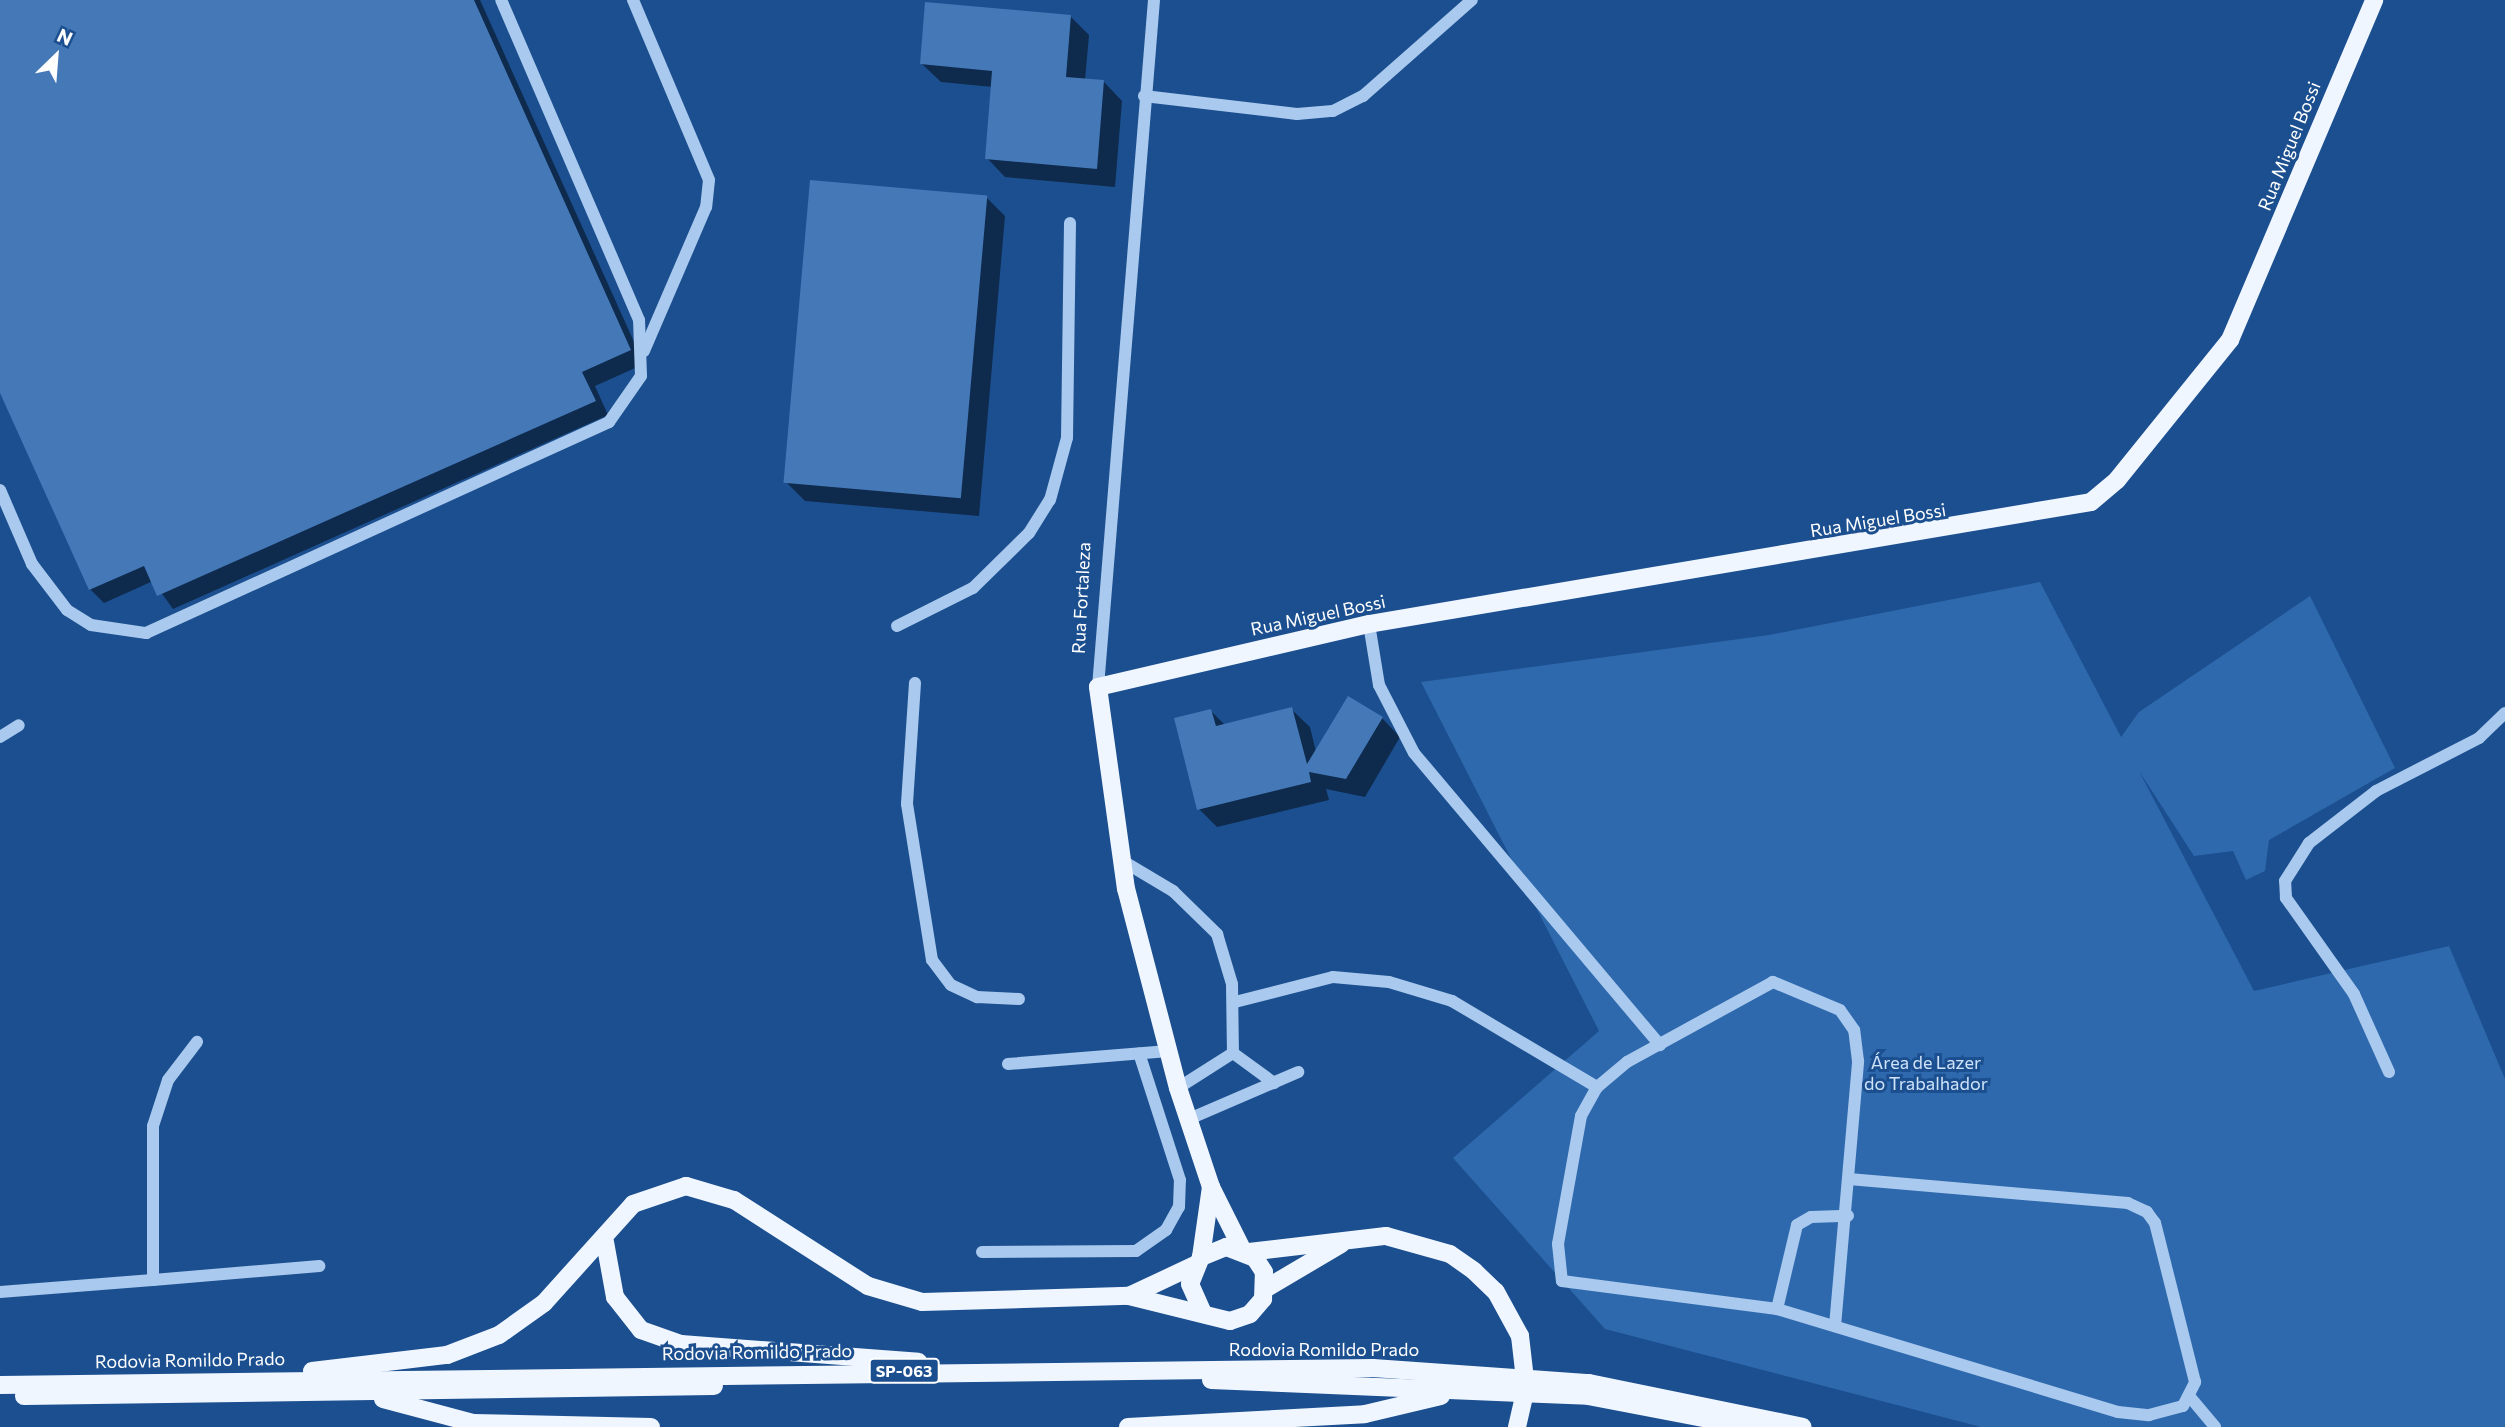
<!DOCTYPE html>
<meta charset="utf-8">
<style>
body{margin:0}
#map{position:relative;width:2505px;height:1427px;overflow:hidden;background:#1b4f8f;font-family:Commissioner,sans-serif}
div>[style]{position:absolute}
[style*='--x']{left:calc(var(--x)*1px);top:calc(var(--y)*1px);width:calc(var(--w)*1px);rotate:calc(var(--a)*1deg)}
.green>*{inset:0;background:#2e69ad}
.shadow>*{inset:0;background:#0007}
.building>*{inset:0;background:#4478b7;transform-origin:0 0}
.minor>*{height:12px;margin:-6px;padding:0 6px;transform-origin:6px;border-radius:6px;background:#a9c9ee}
.major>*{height:18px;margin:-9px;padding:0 9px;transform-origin:9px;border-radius:9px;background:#f0f6ff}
.major-bridge>*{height:18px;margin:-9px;padding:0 9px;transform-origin:9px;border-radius:9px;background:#f0f6ff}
span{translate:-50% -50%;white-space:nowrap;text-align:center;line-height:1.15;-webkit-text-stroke:6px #1b4f8f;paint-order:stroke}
.shield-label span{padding:2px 5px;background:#1b4f8f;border:2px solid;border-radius:5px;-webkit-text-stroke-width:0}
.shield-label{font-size:16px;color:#fff;font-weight:700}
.street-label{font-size:18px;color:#fff}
.park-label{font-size:18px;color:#cfe3fa}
.north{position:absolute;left:21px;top:21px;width:70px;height:70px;-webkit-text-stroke:5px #1b4f8f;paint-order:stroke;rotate:25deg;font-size:19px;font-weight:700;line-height:28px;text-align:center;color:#fff}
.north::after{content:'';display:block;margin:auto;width:24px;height:32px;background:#fff;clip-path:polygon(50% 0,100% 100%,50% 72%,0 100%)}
</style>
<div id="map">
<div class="green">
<div style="clip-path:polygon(2040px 582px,2121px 737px,2139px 712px,2310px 596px,2395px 768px,2269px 840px,2265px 871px,2246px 880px,2233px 851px,2194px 856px,2139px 771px,2254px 991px,2449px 946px,2505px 1079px,2505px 1427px,1981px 1427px,1605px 1329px,1453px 1158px,1599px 1031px,1421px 682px,1769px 635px)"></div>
</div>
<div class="shadow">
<div style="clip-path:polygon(0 0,480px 0,644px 364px,595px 386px,608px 415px,173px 609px,153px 581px,104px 603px,90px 589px,0 388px)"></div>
<div style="clip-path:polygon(1070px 16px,1089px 35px,1085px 80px,1104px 82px,1122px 101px,1115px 187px,1005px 177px,987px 158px,993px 87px,941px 82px,922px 64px)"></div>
<div style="clip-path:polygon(986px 197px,1005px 216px,979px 516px,805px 501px,786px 482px)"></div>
<div style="clip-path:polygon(1291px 709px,1310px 727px,1316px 752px,1382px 718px,1400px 737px,1365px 797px,1326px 789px,1329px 800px,1217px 827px,1199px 809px,1211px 711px,1225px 725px)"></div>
</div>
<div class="building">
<div style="clip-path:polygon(0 0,474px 0,631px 350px,582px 372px,596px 401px,157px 596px,144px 566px,89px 590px,0 393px)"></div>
<div style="clip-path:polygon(925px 2px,1071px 15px,1066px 77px,1104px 80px,1097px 169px,985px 159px,992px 71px,920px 64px)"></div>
<div style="left:810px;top:180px;width:178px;height:304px;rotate:5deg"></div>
<div style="clip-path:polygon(1348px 696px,1383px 717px,1346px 779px,1309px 772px,1311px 782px,1197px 810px,1174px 718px,1211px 709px,1216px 726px,1292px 707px,1307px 764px)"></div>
</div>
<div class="minor">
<div style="--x:633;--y:0;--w:195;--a:67.1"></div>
<div style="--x:709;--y:180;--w:27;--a:96"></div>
<div style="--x:706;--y:207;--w:157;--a:113.3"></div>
<div style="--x:1144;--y:96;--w:154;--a:6.7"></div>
<div style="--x:1297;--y:114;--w:36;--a:-5"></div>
<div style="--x:1333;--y:111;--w:34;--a:-27"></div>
<div style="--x:1363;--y:96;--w:145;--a:-41.4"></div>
<div style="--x:0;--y:490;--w:81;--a:66.6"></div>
<div style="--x:32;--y:564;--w:58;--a:52.7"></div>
<div style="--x:67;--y:610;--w:28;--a:32"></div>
<div style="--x:91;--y:625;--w:56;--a:8.3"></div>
<div style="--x:146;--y:633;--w:509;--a:-24.5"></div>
<div style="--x:609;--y:422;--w:56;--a:-55.2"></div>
<div style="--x:641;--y:376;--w:56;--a:-92"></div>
<div style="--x:639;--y:320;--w:348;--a:-113.3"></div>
<div style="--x:1369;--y:624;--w:62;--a:80.7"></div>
<div style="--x:1379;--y:685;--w:76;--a:62.8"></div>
<div style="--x:1414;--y:753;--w:382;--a:49.9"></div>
<div style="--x:897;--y:626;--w:85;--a:-26.6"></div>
<div style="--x:973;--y:588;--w:78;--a:-44.5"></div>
<div style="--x:1029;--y:533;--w:39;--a:-58"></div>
<div style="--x:1050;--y:500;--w:64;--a:-74.7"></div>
<div style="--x:1067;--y:438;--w:215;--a:-89.2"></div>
<div style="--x:915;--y:683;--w:121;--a:93.8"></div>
<div style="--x:907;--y:804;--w:158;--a:80.9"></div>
<div style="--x:932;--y:960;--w:31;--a:53"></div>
<div style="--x:951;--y:985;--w:29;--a:25"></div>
<div style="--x:977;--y:997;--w:42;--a:2.7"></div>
<div style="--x:1098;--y:687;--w:689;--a:-85.34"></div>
<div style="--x:0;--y:737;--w:22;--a:-32"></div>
<div style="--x:1121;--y:860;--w:61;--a:30.8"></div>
<div style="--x:1173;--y:891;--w:62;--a:44.3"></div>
<div style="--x:1217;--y:934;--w:52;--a:73.3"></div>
<div style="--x:1232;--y:984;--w:69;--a:89.2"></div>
<div style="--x:1233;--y:1053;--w:65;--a:147.5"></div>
<div style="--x:1235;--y:1002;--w:101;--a:-14.3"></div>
<div style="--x:1333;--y:977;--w:56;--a:5.1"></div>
<div style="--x:1389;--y:982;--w:66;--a:16.8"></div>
<div style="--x:1452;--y:1001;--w:169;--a:30.7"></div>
<div style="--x:1233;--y:1053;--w:51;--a:36.2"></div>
<div style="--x:1008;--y:1064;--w:161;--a:-4.6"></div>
<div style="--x:2389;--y:1072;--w:85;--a:-114.2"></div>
<div style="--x:2354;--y:994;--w:118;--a:-125.3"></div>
<div style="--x:2286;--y:898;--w:17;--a:-93"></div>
<div style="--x:2285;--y:881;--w:45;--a:-57.7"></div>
<div style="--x:2309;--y:843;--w:85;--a:-37.8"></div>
<div style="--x:2376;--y:791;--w:116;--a:-27.2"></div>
<div style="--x:2479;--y:738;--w:36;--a:-44"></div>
<div style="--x:1189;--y:1119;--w:119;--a:-23.3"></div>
<div style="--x:982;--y:1252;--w:154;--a:-0.4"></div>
<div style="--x:1136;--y:1251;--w:37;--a:-35"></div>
<div style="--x:1166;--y:1230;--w:26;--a:-61"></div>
<div style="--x:1179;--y:1207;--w:27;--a:-88"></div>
<div style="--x:1180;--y:1180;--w:133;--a:-107.9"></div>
<div style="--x:153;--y:1280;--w:167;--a:-4.8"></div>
<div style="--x:0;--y:1292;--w:153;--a:-4.5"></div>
<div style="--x:153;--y:1280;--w:154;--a:-90"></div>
<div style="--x:153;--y:1126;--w:48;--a:-71.9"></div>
<div style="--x:168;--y:1080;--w:48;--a:-52.7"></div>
<div style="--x:1777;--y:1309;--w:86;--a:-76.6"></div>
<div style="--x:1797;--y:1225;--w:16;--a:-30"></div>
<div style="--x:1811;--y:1217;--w:37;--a:-2"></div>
<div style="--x:1835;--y:1326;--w:266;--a:-85"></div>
<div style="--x:1858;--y:1061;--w:31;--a:-97"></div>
<div style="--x:1854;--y:1030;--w:24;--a:-125"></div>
<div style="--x:1840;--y:1010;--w:73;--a:-157.3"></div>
<div style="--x:1773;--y:982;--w:166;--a:151.3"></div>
<div style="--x:1627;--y:1062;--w:39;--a:140"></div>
<div style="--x:1597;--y:1087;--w:33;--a:119"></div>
<div style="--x:1581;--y:1116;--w:130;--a:100.2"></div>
<div style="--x:1558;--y:1244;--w:37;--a:84"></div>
<div style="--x:1562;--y:1281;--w:217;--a:7.4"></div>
<div style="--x:1777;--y:1309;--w:356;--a:16.8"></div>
<div style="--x:2118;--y:1412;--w:31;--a:6"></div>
<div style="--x:2149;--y:1415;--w:35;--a:-15"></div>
<div style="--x:2183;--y:1406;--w:27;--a:-63"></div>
<div style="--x:2195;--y:1382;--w:164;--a:-104.1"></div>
<div style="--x:2155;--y:1223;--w:14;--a:-126"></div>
<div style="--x:2147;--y:1212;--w:21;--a:-155"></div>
<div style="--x:2128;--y:1203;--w:280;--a:-175.1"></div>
<div style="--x:2190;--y:1397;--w:39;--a:50"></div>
</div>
<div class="major">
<div style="--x:605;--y:1242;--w:56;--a:79.7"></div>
<div style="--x:615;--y:1297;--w:42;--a:51.8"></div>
<div style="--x:641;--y:1330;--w:42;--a:19.3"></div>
<div style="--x:681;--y:1344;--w:238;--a:4.3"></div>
<div style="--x:1242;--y:1249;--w:69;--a:-116.6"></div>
<div style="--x:1211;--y:1187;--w:104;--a:-108.4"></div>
<div style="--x:1178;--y:1088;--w:206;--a:-104.6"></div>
<div style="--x:1126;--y:889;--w:204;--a:-97.9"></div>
<div style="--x:1098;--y:687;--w:278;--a:-13.1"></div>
<div style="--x:1369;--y:624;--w:732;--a:-9.59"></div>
<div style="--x:2091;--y:502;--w:34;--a:-40"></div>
<div style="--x:2117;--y:480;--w:180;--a:-51.1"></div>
<div style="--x:2230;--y:340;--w:369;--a:-67"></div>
<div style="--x:1249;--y:1252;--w:138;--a:-6.7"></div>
<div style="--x:1386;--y:1236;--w:66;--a:15.7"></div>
<div style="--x:1450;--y:1254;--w:29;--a:35"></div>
<div style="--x:1201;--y:1257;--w:71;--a:-81.9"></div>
<div style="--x:1265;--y:1289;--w:88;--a:-30.6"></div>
<div style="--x:1129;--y:1296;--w:73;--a:-25.2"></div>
<div style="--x:312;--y:1371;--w:136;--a:-6.8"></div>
<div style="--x:447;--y:1355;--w:56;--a:-21"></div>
<div style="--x:499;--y:1335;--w:55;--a:-35.4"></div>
<div style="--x:544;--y:1303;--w:133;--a:-48"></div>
<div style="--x:633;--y:1204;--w:56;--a:-18.8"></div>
<div style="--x:686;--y:1186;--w:50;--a:16.3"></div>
<div style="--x:734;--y:1200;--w:159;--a:32.7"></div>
<div style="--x:868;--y:1286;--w:56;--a:16.5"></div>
<div style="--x:922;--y:1302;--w:207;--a:-1.7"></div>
<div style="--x:1129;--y:1296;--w:104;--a:13.9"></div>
<div style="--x:1230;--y:1321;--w:21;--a:-19"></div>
<div style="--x:1250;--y:1314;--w:20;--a:-49"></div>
<div style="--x:1263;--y:1299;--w:27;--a:-88"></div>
<div style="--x:1264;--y:1272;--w:17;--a:-123"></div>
<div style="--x:1255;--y:1258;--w:31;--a:-159"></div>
<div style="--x:1226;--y:1247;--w:27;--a:158"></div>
<div style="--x:1201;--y:1257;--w:29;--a:112"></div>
<div style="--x:1190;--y:1284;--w:30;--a:66"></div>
<div style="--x:1211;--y:1380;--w:377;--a:2.4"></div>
<div style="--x:1588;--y:1396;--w:165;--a:10.8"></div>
<div style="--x:0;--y:1385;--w:1373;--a:-0.71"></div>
<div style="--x:1373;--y:1368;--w:217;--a:4"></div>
<div style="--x:1589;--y:1383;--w:218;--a:11.6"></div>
<div style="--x:24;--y:1396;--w:690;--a:-0.83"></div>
<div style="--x:383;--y:1399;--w:93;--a:14.9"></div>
<div style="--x:473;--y:1423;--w:178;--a:1.3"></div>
<div style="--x:1128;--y:1427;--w:237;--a:-3.1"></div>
<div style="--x:1365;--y:1414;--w:78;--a:-13.3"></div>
</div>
<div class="major-bridge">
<div style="--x:1474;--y:1271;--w:30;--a:44"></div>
<div style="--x:1496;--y:1292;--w:50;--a:61.4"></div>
<div style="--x:1520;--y:1336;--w:52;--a:83.4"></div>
<div style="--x:1526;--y:1388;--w:40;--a:103"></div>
</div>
<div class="shield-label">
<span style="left:904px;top:1371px">SP-063</span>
</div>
<div class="street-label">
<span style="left:2289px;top:146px;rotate:-68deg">Rua Miguel Bossi</span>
<span style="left:1878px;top:520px;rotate:-9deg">Rua Miguel Bossi</span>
<span style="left:1081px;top:598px;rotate:-87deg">Rua Fortaleza</span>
<span style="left:1318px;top:615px;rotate:-12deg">Rua Miguel Bossi</span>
<span style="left:1324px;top:1349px">Rodovia Romildo Prado</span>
<span style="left:757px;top:1352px;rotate:-1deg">Rodovia Romildo Prado</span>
<span style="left:190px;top:1360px;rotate:-1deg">Rodovia Romildo Prado</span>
</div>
<div class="park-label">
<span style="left:1926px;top:1073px">Área de Lazer<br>do Trabalhador</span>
</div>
<div class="north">N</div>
</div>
